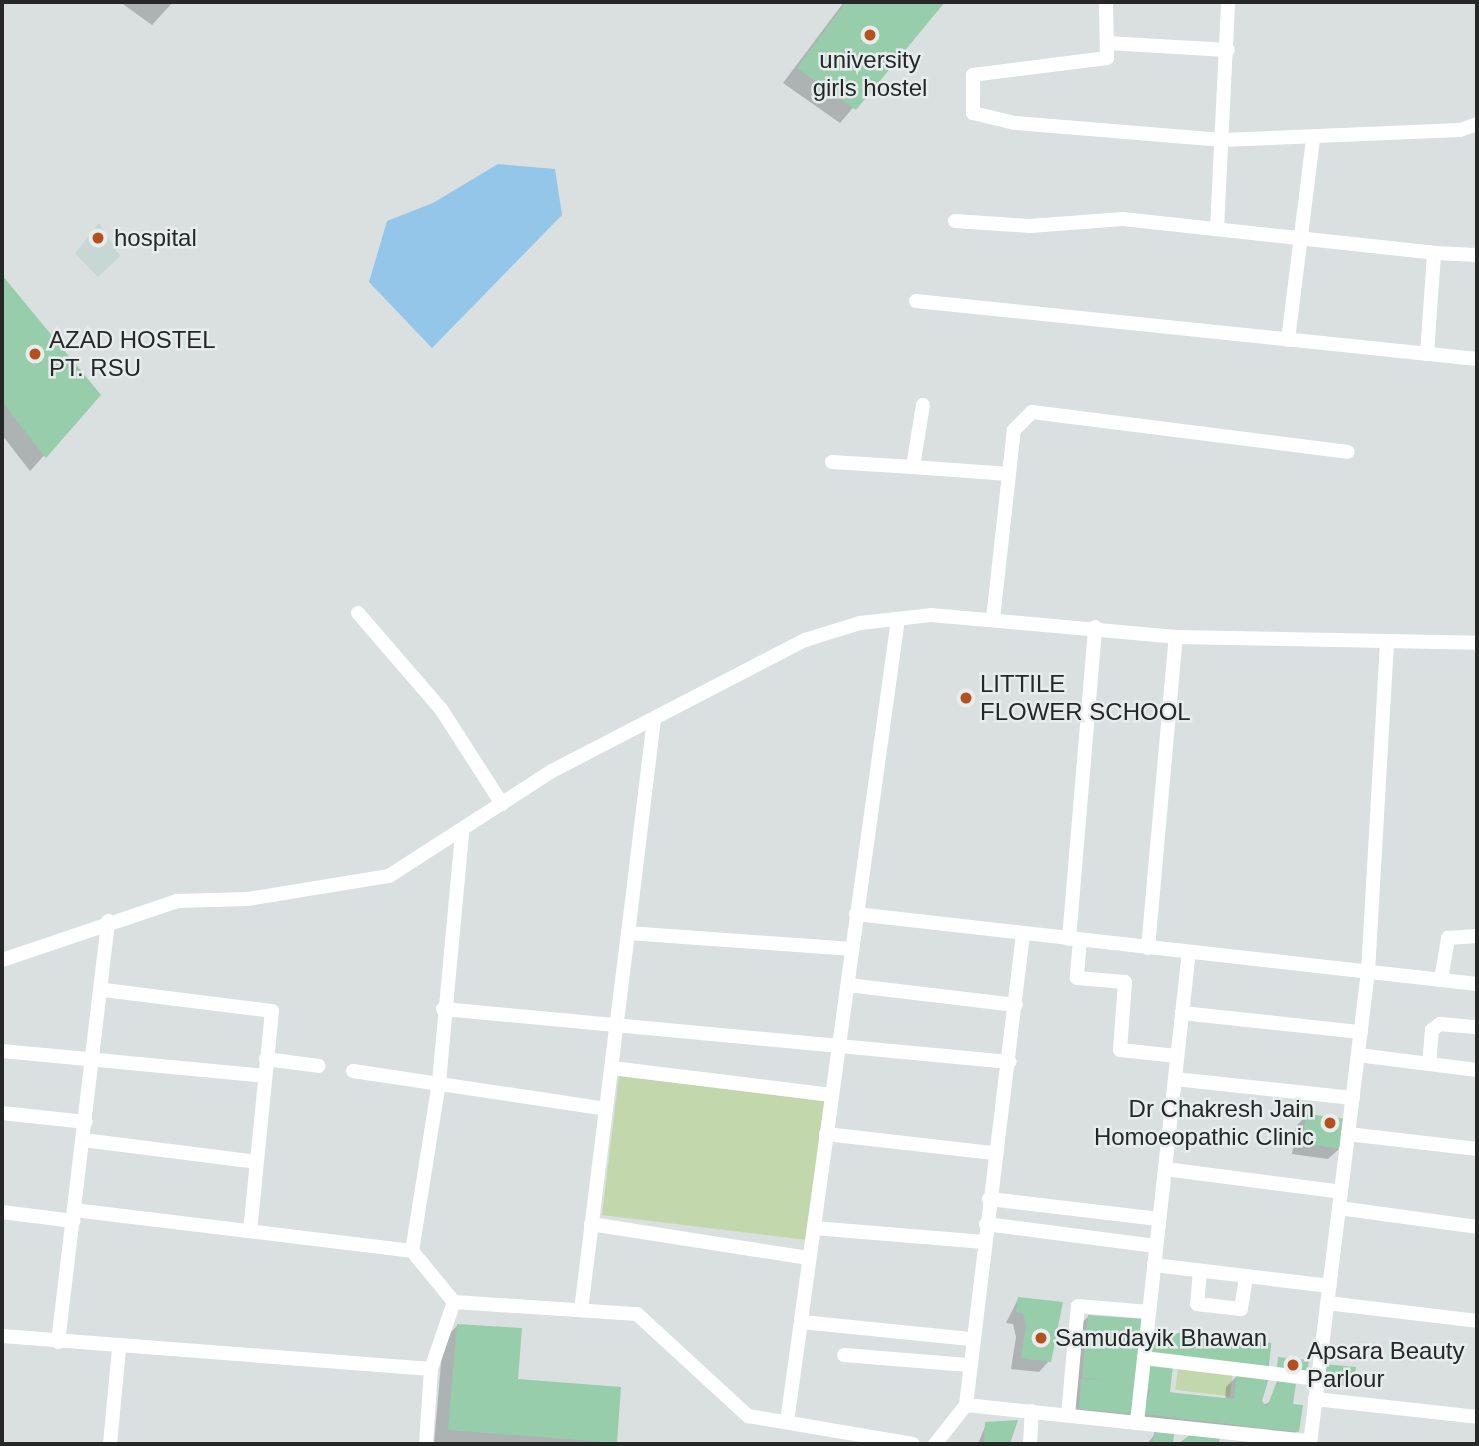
<!DOCTYPE html>
<style>
body{margin:0}
#map{position:relative;width:1479px;height:1446px;overflow:hidden;background:#d9e0df;font-family:Arial,sans-serif}
div>[style]{position:absolute}
[style*='--x']{left:calc(var(--x)*1px);top:calc(var(--y)*1px);width:calc(var(--w)*1px);rotate:calc(var(--a)*1deg)}
.built>*{inset:0;background:#c7d7d4}
.green>*{inset:0;background:#c3d7ad;transform-origin:0 0}
.water>*{inset:0;background:#94c6ea}
.shadow>*{inset:0;background:#0003}
.building>*{inset:0;background:#97cdab;transform-origin:0 0}
.minor>*{height:14px;margin:-7px;padding:0 7px;transform-origin:7px;border-radius:7px;background:#fff}
.dots>*{width:19px;height:19px;translate:-50% -50%;box-sizing:border-box;border:4px solid #e6edec;border-radius:50%}
span{translate:-50% -50%;white-space:nowrap;text-align:center;line-height:1.15;-webkit-text-stroke:5px #e6edec;paint-order:stroke}
.poi-label{font-size:24px;color:#252827}
.left{translate:0 -50%;text-align:left}
.right{translate:-100% -50%;text-align:right}
.frame{position:absolute;inset:0;border:4px solid #252827;pointer-events:none}
</style>
<div id="map">
<div class="built">
<div style="clip-path:polygon(99px 223px,120px 256px,98px 277px,75px 253px)"></div>
</div>
<div class="green">
<div style="left:619px;top:1076px;width:208px;height:140px;rotate:7deg"></div>
<div style="left:1178px;top:1368px;width:55px;height:22px;rotate:7deg"></div>
</div>
<div class="water">
<div style="clip-path:polygon(498px 164px,555px 169px,562px 215px,432px 348px,369px 282px,387px 221px,433px 203px)"></div>
</div>
<div class="shadow">
<div style="clip-path:polygon(120px 2px,173px 2px,152px 25px)"></div>
<div style="clip-path:polygon(844px 2px,943px 2px,840px 123px,783px 83px)"></div>
<div style="clip-path:polygon(2px 278px,99px 395px,30px 471px,2px 435px)"></div>
<div style="clip-path:polygon(1307px 1115px,1339px 1149px,1328px 1159px,1292px 1154px,1296px 1126px)"></div>
<div style="clip-path:polygon(1018px 1299px,1049px 1361px,1039px 1372px,1011px 1369px,1016px 1337px,1013px 1324px,1006px 1323px)"></div>
<div style="clip-path:polygon(1088px 1317px,1132px 1413px,1121px 1424px,1072px 1416px,1081px 1323px)"></div>
<div style="clip-path:polygon(458px 1325px,516px 1380px,615px 1443px,434px 1444px,443px 1340px)"></div>
<div style="clip-path:polygon(evenodd,1152px 1332px,1269px 1344px,1266px 1366px,1255px 1378px,1267px 1379px,1260px 1407px,1273px 1400px,1277px 1383px,1294px 1385px,1292px 1405px,1301px 1406px,1297px 1431px,1290px 1438px,1137px 1421px,1144px 1395px,1137px 1395px,1140px 1372px,1149px 1365px,1142px 1360px,1145px 1339px,1152px 1332px,1165px 1363px,1221px 1373px,1230px 1363px,1229px 1374px,1238px 1375px,1226px 1387px,1225px 1402px,1168px 1393px,1171px 1368px,1161px 1367px,1165px 1363px)"></div>
<div style="clip-path:polygon(1316px 1372px,1353px 1379px,1346px 1386px,1315px 1382px)"></div>
<div style="clip-path:polygon(986px 1424px,1009px 1440px,1009px 1444px,978px 1444px)"></div>
<div style="clip-path:polygon(1155px 1434px,1171px 1444px,1218px 1440px,1217px 1444px,1147px 1444px)"></div>
</div>
<div class="building">
<div style="clip-path:polygon(846px 2px,945px 2px,856px 110px,797px 68px)"></div>
<div style="clip-path:polygon(2px 275px,101px 395px,46px 458px,2px 402px)"></div>
<div style="left:1306px;top:1114px;width:39px;height:30px;rotate:7deg"></div>
<div style="clip-path:polygon(1018px 1297px,1063px 1302px,1051px 1362px,1021px 1358px,1026px 1325px,1023px 1313px,1016px 1312px)"></div>
<div style="clip-path:polygon(1088px 1315px,1144px 1319px,1134px 1414px,1079px 1409px,1081px 1379px,1106px 1380px,1082px 1378px)"></div>
<div style="clip-path:polygon(457px 1324px,522px 1328px,518px 1379px,621px 1387px,617px 1443px,448px 1430px)"></div>
<div style="left:1151px;top:1330px;width:121px;height:24px;rotate:6deg"></div>
<div style="left:1278px;top:1357px;width:31px;height:13px;rotate:6deg"></div>
<div style="clip-path:polygon(1146px 1363px,1173px 1366px,1170px 1392px,1177px 1393px,1234px 1399px,1237px 1374px,1269px 1378px,1262px 1401px,1267px 1407px,1277px 1381px,1296px 1384px,1293px 1404px,1303px 1405px,1299px 1432px,1143px 1414px,1150px 1389px,1143px 1389px)"></div>
<div style="left:1323px;top:1364px;width:33px;height:12px;rotate:5deg"></div>
<div style="clip-path:polygon(1018px 1420px,1010px 1444px,984px 1442px,985px 1422px)"></div>
<div style="clip-path:polygon(1154px 1432px,1174px 1434px,1173px 1444px,1153px 1444px)"></div>
<div style="clip-path:polygon(1191px 1434px,1220px 1438px,1219px 1444px,1178px 1444px)"></div>
</div>
<div class="minor">
<div style="--x:1106;--y:2;--w:56;--a:89"></div>
<div style="--x:1107;--y:58;--w:135;--a:172.8"></div>
<div style="--x:973;--y:75;--w:38;--a:90"></div>
<div style="--x:973;--y:113;--w:43;--a:13.4"></div>
<div style="--x:1015;--y:123;--w:208;--a:4.7"></div>
<div style="--x:1222;--y:140;--w:238;--a:-2.4"></div>
<div style="--x:1460;--y:130;--w:18;--a:-19"></div>
<div style="--x:1107;--y:43;--w:121;--a:3.3"></div>
<div style="--x:955;--y:221;--w:75;--a:3.8"></div>
<div style="--x:1030;--y:226;--w:93;--a:-4.3"></div>
<div style="--x:1123;--y:219;--w:313;--a:6.2"></div>
<div style="--x:1217;--y:229;--w:227;--a:-87.2"></div>
<div style="--x:916;--y:301;--w:564;--a:5.9"></div>
<div style="--x:1288;--y:340;--w:204;--a:-82.9"></div>
<div style="--x:1427;--y:354;--w:101;--a:-86"></div>
<div style="--x:1434;--y:253;--w:43;--a:2.7"></div>
<div style="--x:923;--y:405;--w:63;--a:99.2"></div>
<div style="--x:913;--y:467;--w:96;--a:4.2"></div>
<div style="--x:832;--y:462;--w:81;--a:3.5"></div>
<div style="--x:358;--y:613;--w:127;--a:49.2"></div>
<div style="--x:441;--y:709;--w:113;--a:57.3"></div>
<div style="--x:993;--y:619;--w:190;--a:-83.7"></div>
<div style="--x:1014;--y:430;--w:25;--a:-45"></div>
<div style="--x:1032;--y:412;--w:318;--a:7.2"></div>
<div style="--x:654;--y:719;--w:216;--a:96.9"></div>
<div style="--x:628;--y:933;--w:225;--a:4.1"></div>
<div style="--x:856;--y:914;--w:625;--a:6.43"></div>
<div style="--x:1069;--y:939;--w:313;--a:-85.2"></div>
<div style="--x:1080;--y:940;--w:38;--a:95"></div>
<div style="--x:1077;--y:978;--w:48;--a:4.8"></div>
<div style="--x:1125;--y:982;--w:68;--a:94.2"></div>
<div style="--x:1120;--y:1050;--w:57;--a:6"></div>
<div style="--x:1148;--y:948;--w:312;--a:-84.9"></div>
<div style="--x:2;--y:960;--w:185;--a:-18.6"></div>
<div style="--x:177;--y:901;--w:71;--a:-1.6"></div>
<div style="--x:248;--y:899;--w:143;--a:-9.3"></div>
<div style="--x:389;--y:876;--w:194;--a:-32.8"></div>
<div style="--x:552;--y:771;--w:285;--a:-27.4"></div>
<div style="--x:805;--y:640;--w:58;--a:-17.2"></div>
<div style="--x:860;--y:623;--w:71;--a:-6.4"></div>
<div style="--x:931;--y:615;--w:246;--a:5.1"></div>
<div style="--x:1176;--y:637;--w:301;--a:1.1"></div>
<div style="--x:1441;--y:980;--w:43;--a:-80.5"></div>
<div style="--x:1448;--y:938;--w:29;--a:-4"></div>
<div style="--x:848;--y:985;--w:169;--a:6.8"></div>
<div style="--x:104;--y:990;--w:169;--a:7.1"></div>
<div style="--x:272;--y:1011;--w:221;--a:95.7"></div>
<div style="--x:443;--y:1009;--w:569;--a:5.34"></div>
<div style="--x:1182;--y:1013;--w:180;--a:6.1"></div>
<div style="--x:2;--y:1051;--w:264;--a:5.4"></div>
<div style="--x:1358;--y:1055;--w:120;--a:7.2"></div>
<div style="--x:266;--y:1059;--w:53;--a:7.5"></div>
<div style="--x:1429;--y:1064;--w:34;--a:-85"></div>
<div style="--x:1432;--y:1030;--w:10;--a:-37"></div>
<div style="--x:1440;--y:1024;--w:37;--a:5"></div>
<div style="--x:612;--y:1068;--w:221;--a:7"></div>
<div style="--x:353;--y:1071;--w:256;--a:8.5"></div>
<div style="--x:1175;--y:1079;--w:179;--a:6.1"></div>
<div style="--x:2;--y:1113;--w:84;--a:6.1"></div>
<div style="--x:826;--y:1134;--w:167;--a:6.5"></div>
<div style="--x:1348;--y:1134;--w:130;--a:6.6"></div>
<div style="--x:83;--y:1140;--w:174;--a:7.2"></div>
<div style="--x:1165;--y:1169;--w:177;--a:7.4"></div>
<div style="--x:989;--y:1199;--w:171;--a:6.7"></div>
<div style="--x:1339;--y:1208;--w:139;--a:7.8"></div>
<div style="--x:74;--y:1210;--w:340;--a:6.9"></div>
<div style="--x:412;--y:1251;--w:66;--a:50.5"></div>
<div style="--x:454;--y:1302;--w:183;--a:3.8"></div>
<div style="--x:637;--y:1314;--w:151;--a:42.6"></div>
<div style="--x:748;--y:1416;--w:167;--a:9.6"></div>
<div style="--x:2;--y:1212;--w:72;--a:7.2"></div>
<div style="--x:591;--y:1224;--w:220;--a:8.9"></div>
<div style="--x:986;--y:1224;--w:171;--a:7.4"></div>
<div style="--x:814;--y:1228;--w:171;--a:4.7"></div>
<div style="--x:412;--y:1251;--w:171;--a:-80.9"></div>
<div style="--x:439;--y:1082;--w:250;--a:-84.7"></div>
<div style="--x:1154;--y:1265;--w:177;--a:6.8"></div>
<div style="--x:1200;--y:1271;--w:33;--a:95"></div>
<div style="--x:1197;--y:1304;--w:44;--a:6.5"></div>
<div style="--x:1241;--y:1309;--w:33;--a:-81"></div>
<div style="--x:1327;--y:1303;--w:151;--a:6.8"></div>
<div style="--x:581;--y:1310;--w:380;--a:-82.9"></div>
<div style="--x:802;--y:1322;--w:169;--a:5.8"></div>
<div style="--x:2;--y:1336;--w:430;--a:4.4"></div>
<div style="--x:431;--y:1369;--w:75;--a:93.8"></div>
<div style="--x:58;--y:1342;--w:424;--a:-83.2"></div>
<div style="--x:844;--y:1355;--w:124;--a:4.6"></div>
<div style="--x:1144;--y:1358;--w:175;--a:6.9"></div>
<div style="--x:431;--y:1369;--w:71;--a:-71.1"></div>
<div style="--x:1315;--y:1399;--w:163;--a:6.3"></div>
<div style="--x:966;--y:1405;--w:475;--a:-83.1"></div>
<div style="--x:1068;--y:1415;--w:109;--a:-84.8"></div>
<div style="--x:1078;--y:1306;--w:71;--a:4.8"></div>
<div style="--x:787;--y:1422;--w:811;--a:-82.13"></div>
<div style="--x:1137;--y:1422;--w:473;--a:-83.7"></div>
<div style="--x:110;--y:1444;--w:95;--a:-84.6"></div>
<div style="--x:935;--y:1444;--w:50;--a:-51.5"></div>
<div style="--x:966;--y:1405;--w:346;--a:6"></div>
<div style="--x:1030;--y:1444;--w:33;--a:-87"></div>
<div style="--x:1310;--y:1444;--w:476;--a:-83"></div>
<div style="--x:1368;--y:972;--w:330;--a:-86.7"></div>
</div>
<div class="dots">
<div style="left:870px;top:35px;background:#b4501d"></div>
<div style="left:98px;top:238px;background:#b4501d"></div>
<div style="left:35px;top:354px;background:#b4501d"></div>
<div style="left:966px;top:698px;background:#b4501d"></div>
<div style="left:1330px;top:1123px;background:#b4501d"></div>
<div style="left:1041px;top:1338px;background:#b4501d"></div>
<div style="left:1293px;top:1365px;background:#b4501d"></div>
</div>
<div class="poi-label">
<span style="left:870px;top:74px">university<br>girls hostel</span>
<span class="left" style="left:114px;top:238px">hospital</span>
<span class="left" style="left:49px;top:354px">AZAD HOSTEL<br>PT. RSU</span>
<span class="left" style="left:980px;top:698px">LITTILE<br>FLOWER SCHOOL</span>
<span class="right" style="left:1314px;top:1123px">Dr Chakresh Jain<br>Homoeopathic Clinic</span>
<span class="left" style="left:1055px;top:1338px">Samudayik Bhawan</span>
<span class="left" style="left:1307px;top:1365px">Apsara Beauty<br>Parlour</span>
</div>
<div class="frame"></div>
</div>
